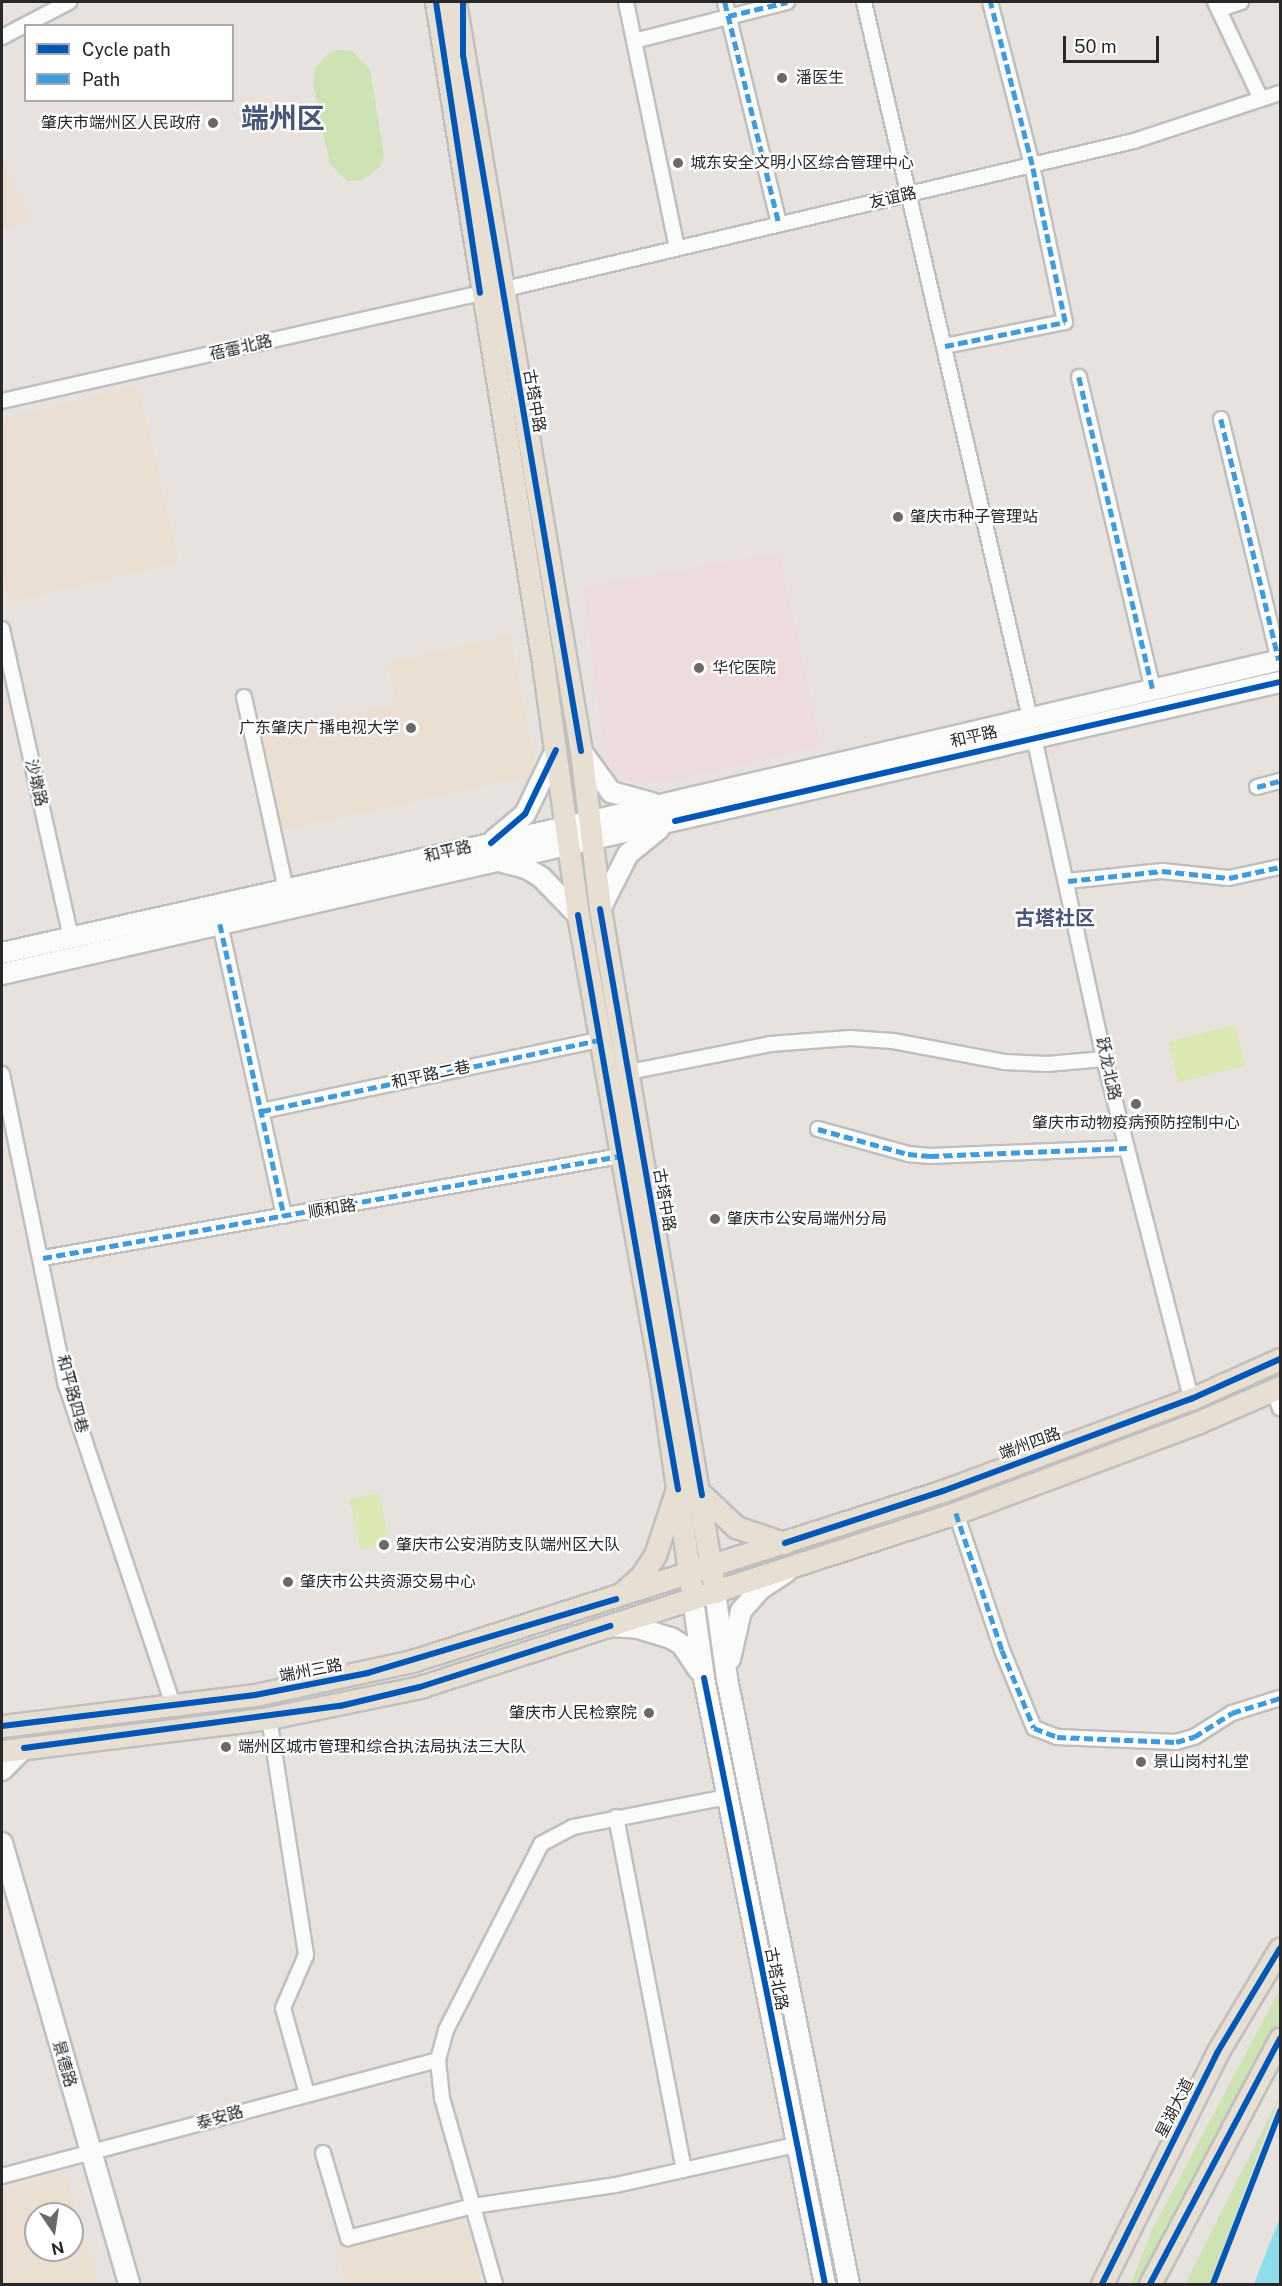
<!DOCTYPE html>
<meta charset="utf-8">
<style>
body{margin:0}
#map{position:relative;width:1282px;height:2286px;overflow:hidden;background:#e7e2dd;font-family:"Public Sans","Noto Sans SC",sans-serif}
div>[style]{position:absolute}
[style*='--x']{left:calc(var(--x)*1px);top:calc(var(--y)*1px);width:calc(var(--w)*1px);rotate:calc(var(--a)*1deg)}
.education>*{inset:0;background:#ebdfd1}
.medical>*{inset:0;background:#eedbdb}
.green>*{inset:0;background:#cde3b4}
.pitch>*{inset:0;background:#dae8b2;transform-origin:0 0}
.water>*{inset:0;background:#8ddeec}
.roads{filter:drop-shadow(2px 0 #c0bfbf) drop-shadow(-2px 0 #c0bfbf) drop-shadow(0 2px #c0bfbf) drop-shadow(0 -2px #c0bfbf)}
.street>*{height:14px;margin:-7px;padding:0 7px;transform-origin:7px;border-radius:7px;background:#fbfbfa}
.secondary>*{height:20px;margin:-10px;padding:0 10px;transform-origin:10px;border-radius:10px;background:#fbfbfa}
.primary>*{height:21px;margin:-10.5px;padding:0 10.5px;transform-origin:10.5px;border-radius:10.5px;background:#e6dfd2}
.quiet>*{height:4.5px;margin-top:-2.25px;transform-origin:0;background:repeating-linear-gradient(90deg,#3d9ce0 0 9px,transparent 0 13.5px)}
.cycleway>*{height:6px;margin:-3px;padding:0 3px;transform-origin:3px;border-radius:3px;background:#0057b8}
.dots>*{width:16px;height:16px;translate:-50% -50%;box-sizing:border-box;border:3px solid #fff;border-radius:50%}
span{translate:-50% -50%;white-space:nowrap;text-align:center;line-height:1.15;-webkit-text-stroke:4.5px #fff;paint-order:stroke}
.poi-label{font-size:16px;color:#282828}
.left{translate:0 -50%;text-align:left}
.right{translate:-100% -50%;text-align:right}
.street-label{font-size:16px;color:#282828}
.quarter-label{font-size:20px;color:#48567a;font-weight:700}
.town-label{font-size:28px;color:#48567a;font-weight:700}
.frame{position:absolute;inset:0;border:3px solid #282828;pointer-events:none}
.legend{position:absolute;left:24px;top:24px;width:210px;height:78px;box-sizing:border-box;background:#fff;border:2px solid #a9a9a9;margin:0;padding:8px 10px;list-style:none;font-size:18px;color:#282828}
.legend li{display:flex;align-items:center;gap:12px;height:30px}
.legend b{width:30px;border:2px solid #a9a9a9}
.north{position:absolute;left:24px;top:2202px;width:60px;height:60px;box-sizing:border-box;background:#fff;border:2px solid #a9a9a9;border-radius:50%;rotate:167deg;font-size:16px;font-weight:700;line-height:24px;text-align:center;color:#282828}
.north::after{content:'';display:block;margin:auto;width:21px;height:27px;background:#6b6967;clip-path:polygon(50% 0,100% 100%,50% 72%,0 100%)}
.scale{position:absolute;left:1063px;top:36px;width:96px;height:27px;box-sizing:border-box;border:3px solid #282828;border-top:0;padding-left:8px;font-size:18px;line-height:21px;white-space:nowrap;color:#282828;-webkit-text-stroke:4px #fff;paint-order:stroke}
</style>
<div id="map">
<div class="education">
<div style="clip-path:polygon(2px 157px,30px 221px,2px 229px)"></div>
<div style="clip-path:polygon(138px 386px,179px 562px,9px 602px,2px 569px,2px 418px)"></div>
<div style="clip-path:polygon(510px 635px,537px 774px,274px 832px,252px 737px,396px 704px,388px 663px)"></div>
<div style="clip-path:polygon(evenodd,64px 2170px,98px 2284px,2px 2284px,2px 2190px,64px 2170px,36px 2214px,72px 2214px,72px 2250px,36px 2250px,36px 2214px)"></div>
<div style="clip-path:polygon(464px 2218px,481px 2284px,346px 2284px,337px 2250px)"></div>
</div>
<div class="medical">
<div style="clip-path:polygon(779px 553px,821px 745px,678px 780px,635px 782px,619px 776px,609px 764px,603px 739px,583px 587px)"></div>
</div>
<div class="green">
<div style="clip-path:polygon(338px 50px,352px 51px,370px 70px,384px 155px,380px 167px,361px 181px,347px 181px,330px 164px,313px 83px,315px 68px,327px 55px)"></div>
<div style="clip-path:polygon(1280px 1989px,1280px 2026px,1145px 2284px,1131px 2284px,1152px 2230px)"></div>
<div style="clip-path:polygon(1280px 2096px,1210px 2284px,1185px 2284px)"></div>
</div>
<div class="pitch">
<div style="left:1235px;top:1025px;width:42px;height:69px;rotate:76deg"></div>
<div style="left:379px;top:1493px;width:52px;height:30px;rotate:78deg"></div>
</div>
<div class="water">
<div style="clip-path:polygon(1280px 2217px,1280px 2284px,1254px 2284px)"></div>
</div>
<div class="roads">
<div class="street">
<div style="--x:626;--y:2;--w:251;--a:78.3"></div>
<div style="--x:725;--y:2;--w:228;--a:76.3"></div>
<div style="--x:864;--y:2;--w:735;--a:76.95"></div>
<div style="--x:1215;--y:2;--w:107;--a:64.6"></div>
<div style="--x:1220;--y:9;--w:22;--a:-18"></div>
<div style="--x:2;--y:37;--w:76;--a:-27.6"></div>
<div style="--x:634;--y:41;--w:158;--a:-14.3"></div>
<div style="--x:501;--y:290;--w:650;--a:-13.25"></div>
<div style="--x:1134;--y:141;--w:154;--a:-18.2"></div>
<div style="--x:945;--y:346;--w:122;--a:-11.3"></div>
<div style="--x:1065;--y:322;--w:160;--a:-101.9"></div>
<div style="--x:1032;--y:165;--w:168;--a:-104.4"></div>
<div style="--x:1079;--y:377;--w:322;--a:76.7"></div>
<div style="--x:2;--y:401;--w:490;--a:-12.7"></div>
<div style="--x:1221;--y:419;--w:248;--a:76.5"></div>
<div style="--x:2;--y:629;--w:317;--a:77.4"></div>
<div style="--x:244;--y:697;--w:197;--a:77.7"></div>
<div style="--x:1034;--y:737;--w:330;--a:77.7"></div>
<div style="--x:1104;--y:1059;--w:351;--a:75.6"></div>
<div style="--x:1257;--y:787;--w:24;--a:-15"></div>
<div style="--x:1068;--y:881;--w:95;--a:-6.1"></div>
<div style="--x:1162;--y:871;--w:67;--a:6"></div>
<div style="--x:1229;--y:878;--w:52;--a:-12.2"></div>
<div style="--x:220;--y:924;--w:299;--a:77.6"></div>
<div style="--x:629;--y:1072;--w:144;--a:-11.2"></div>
<div style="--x:770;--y:1044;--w:80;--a:-4.3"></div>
<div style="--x:850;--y:1038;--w:43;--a:4"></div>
<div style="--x:893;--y:1041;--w:113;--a:10.7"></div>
<div style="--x:1004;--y:1062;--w:43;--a:2.7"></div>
<div style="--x:1047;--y:1064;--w:57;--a:-5"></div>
<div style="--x:2;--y:1074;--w:318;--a:78.4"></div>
<div style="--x:66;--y:1385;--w:337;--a:71.5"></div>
<div style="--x:262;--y:1111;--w:345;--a:-11.9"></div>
<div style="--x:818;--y:1129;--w:93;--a:15.5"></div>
<div style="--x:908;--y:1154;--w:22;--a:5"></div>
<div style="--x:930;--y:1156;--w:197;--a:-2.3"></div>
<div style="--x:43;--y:1258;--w:586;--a:-10.02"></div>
<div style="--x:1274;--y:1390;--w:19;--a:72"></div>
<div style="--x:956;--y:1513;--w:145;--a:71.4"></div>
<div style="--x:1002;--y:1650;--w:84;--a:67.7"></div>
<div style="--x:1034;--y:1728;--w:25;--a:21"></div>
<div style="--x:1057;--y:1737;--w:119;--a:2.4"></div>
<div style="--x:1176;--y:1742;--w:19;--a:-16"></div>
<div style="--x:1194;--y:1737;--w:45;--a:-32.3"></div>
<div style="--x:1232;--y:1713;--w:50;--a:-17.4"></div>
<div style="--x:269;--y:1718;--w:240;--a:81.1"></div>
<div style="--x:306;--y:1955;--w:58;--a:113.5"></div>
<div style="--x:283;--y:2008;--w:89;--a:74.4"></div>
<div style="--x:616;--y:1817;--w:359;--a:79.1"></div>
<div style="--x:323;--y:2153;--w:89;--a:73.6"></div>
<div style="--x:348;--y:2238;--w:129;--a:-14.4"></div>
<div style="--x:473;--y:2206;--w:145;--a:-8.4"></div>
<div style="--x:616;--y:2185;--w:183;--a:-12.6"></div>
<div style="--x:2;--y:2176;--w:451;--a:-14.9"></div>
<div style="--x:495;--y:2284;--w:193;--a:-105.9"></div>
<div style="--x:442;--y:2098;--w:38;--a:-96"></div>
<div style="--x:438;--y:2060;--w:31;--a:-75"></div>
<div style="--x:446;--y:2030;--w:209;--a:-62.9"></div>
<div style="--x:541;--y:1844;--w:36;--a:-28"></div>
<div style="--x:573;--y:1827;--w:157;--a:-11"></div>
</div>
<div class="secondary">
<div style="--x:581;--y:751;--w:51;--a:53.8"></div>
<div style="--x:611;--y:792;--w:42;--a:15"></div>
<div style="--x:494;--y:840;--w:40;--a:-40"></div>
<div style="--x:525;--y:814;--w:71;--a:-64.2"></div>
<div style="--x:503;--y:862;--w:24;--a:15"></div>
<div style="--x:526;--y:868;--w:17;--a:31"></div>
<div style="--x:541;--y:877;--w:53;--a:45.8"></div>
<div style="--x:600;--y:909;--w:62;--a:-63"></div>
<div style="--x:628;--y:854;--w:40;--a:-39"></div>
<div style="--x:2;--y:953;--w:578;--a:-12.59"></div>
<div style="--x:566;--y:827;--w:733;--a:-13.16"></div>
<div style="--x:2;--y:974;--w:1311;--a:-12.87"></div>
<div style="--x:715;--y:1592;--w:88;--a:82.1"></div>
<div style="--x:727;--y:1679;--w:617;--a:78.6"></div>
<div style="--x:693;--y:1599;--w:80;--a:82.1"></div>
<div style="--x:704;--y:1678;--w:618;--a:78.71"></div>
<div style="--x:611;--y:1626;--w:27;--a:4"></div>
<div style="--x:638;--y:1628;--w:34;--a:17"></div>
<div style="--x:671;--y:1638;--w:13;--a:32"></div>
<div style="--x:682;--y:1645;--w:30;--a:56"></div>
<div style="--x:730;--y:1659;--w:49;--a:-77.1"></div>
<div style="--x:741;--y:1611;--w:29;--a:-49"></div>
<div style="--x:760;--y:1589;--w:31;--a:-33"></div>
<div style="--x:2;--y:1770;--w:31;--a:-45"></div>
<div style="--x:2;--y:1843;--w:459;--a:73.9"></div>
</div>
<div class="primary">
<div style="--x:436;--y:2;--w:670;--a:80.8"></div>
<div style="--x:543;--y:663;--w:254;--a:82.1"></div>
<div style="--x:578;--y:915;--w:476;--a:79.8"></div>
<div style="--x:662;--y:1384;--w:217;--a:81.8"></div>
<div style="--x:455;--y:2;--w:760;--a:80.45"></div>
<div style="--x:581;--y:751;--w:159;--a:83.1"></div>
<div style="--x:600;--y:909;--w:693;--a:80.44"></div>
<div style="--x:702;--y:1495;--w:47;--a:43.3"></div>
<div style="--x:736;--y:1527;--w:51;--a:18.4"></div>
<div style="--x:621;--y:1594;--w:27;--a:-42"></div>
<div style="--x:641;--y:1576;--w:25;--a:-56"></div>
<div style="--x:655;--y:1555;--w:66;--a:-71.6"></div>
<div style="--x:2;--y:1726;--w:255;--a:-7"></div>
<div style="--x:255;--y:1695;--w:161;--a:-12.2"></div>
<div style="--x:412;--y:1661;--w:558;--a:-17.75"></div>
<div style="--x:943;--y:1491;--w:265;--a:-20.4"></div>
<div style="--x:1191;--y:1399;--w:98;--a:-24.2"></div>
<div style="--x:2;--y:1751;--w:269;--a:-7"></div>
<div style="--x:269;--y:1718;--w:154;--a:-11.6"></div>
<div style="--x:420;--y:1687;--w:564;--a:-17.98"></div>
<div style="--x:956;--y:1513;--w:259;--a:-20.5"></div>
<div style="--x:1199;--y:1422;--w:88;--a:-23.4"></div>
<div style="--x:1102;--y:2284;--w:258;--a:-63.5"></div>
<div style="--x:1217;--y:2053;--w:122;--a:-59"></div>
<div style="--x:1150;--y:2284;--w:278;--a:-62.1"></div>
</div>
</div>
<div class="quiet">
<div style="--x:725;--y:2;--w:228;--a:76.3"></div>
<div style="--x:728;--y:16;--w:61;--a:-13.3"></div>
<div style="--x:945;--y:346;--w:122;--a:-11.3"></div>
<div style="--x:1065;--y:322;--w:160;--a:-101.9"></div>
<div style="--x:1032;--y:165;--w:168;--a:-104.4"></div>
<div style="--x:1079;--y:377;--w:322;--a:76.7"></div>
<div style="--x:1221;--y:419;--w:248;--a:76.5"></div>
<div style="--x:1257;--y:787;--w:24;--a:-15"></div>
<div style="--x:1068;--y:881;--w:95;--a:-6.1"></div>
<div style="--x:1162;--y:871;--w:67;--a:6"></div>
<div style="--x:1229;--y:878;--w:52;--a:-12.2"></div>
<div style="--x:220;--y:924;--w:299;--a:77.6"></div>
<div style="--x:262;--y:1111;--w:345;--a:-11.9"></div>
<div style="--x:818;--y:1129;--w:93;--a:15.5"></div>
<div style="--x:908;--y:1154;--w:22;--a:5"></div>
<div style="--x:930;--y:1156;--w:197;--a:-2.3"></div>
<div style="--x:43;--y:1258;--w:586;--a:-10.02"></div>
<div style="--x:956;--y:1513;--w:145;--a:71.4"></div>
<div style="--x:1002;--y:1650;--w:84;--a:67.7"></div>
<div style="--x:1034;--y:1728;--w:25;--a:21"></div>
<div style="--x:1057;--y:1737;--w:119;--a:2.4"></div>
<div style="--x:1176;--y:1742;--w:19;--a:-16"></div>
<div style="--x:1194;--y:1737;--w:45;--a:-32.3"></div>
<div style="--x:1232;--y:1713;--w:50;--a:-17.4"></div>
</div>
<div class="cycleway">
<div style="--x:436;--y:2;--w:294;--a:81.4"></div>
<div style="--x:463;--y:2;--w:53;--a:90"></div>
<div style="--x:463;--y:55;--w:706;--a:80.38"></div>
<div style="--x:675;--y:821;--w:621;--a:-12.94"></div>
<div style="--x:491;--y:843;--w:45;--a:-40.5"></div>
<div style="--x:525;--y:814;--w:71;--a:-64.2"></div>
<div style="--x:600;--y:909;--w:595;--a:80.13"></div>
<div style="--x:578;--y:915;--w:583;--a:80.12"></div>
<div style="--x:785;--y:1543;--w:166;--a:-18.2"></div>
<div style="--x:943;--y:1491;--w:265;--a:-20.4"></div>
<div style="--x:1191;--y:1399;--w:98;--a:-24.2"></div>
<div style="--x:704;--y:1678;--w:618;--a:78.71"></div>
<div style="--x:2;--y:1726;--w:255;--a:-7"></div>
<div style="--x:255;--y:1695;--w:115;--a:-11"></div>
<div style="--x:368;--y:1673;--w:259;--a:-16.6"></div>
<div style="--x:24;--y:1748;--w:319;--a:-7.6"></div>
<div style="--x:340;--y:1706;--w:82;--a:-13.4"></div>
<div style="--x:420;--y:1687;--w:200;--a:-17.8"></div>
<div style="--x:1102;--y:2284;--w:258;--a:-63.5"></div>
<div style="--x:1217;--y:2053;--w:122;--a:-59"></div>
<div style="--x:1150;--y:2284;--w:278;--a:-62.1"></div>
<div style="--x:1213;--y:2284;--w:186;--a:-68.8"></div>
</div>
<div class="dots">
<div style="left:782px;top:78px;background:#6b6967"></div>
<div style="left:213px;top:123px;background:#6b6967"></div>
<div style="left:678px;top:163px;background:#6b6967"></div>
<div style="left:898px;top:517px;background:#6b6967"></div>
<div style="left:699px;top:668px;background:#6b6967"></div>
<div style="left:411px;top:728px;background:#6b6967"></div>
<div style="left:1136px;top:1104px;background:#6b6967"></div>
<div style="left:715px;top:1219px;background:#6b6967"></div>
<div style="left:384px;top:1545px;background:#6b6967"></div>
<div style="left:288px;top:1582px;background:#6b6967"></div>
<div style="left:649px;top:1713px;background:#6b6967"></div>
<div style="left:226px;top:1747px;background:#6b6967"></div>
<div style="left:1141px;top:1762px;background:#6b6967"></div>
</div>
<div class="poi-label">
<span class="left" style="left:796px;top:78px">潘医生</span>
<span class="right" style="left:201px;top:123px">肇庆市端州区人民政府</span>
<span class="left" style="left:690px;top:163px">城东安全文明小区综合管理中心</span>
<span class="left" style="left:910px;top:517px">肇庆市种子管理站</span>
<span class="left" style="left:712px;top:668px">华佗医院</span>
<span class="right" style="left:399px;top:728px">广东肇庆广播电视大学</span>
<span style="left:1136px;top:1123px">肇庆市动物疫病预防控制中心</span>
<span class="left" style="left:727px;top:1219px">肇庆市公安局端州分局</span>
<span class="left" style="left:396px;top:1545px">肇庆市公安消防支队端州区大队</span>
<span class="left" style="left:300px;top:1582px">肇庆市公共资源交易中心</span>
<span class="right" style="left:637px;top:1713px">肇庆市人民检察院</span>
<span class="left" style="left:238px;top:1747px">端州区城市管理和综合执法局执法三大队</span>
<span class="left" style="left:1153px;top:1762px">景山岗村礼堂</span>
</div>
<div class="street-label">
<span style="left:893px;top:198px;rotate:-13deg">友谊路</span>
<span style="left:241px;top:348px;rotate:-13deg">蓓蕾北路</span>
<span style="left:534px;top:401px;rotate:80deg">古塔中路</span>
<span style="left:974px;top:737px;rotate:-13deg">和平路</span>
<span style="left:36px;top:783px;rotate:77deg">沙墩路</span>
<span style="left:448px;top:852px;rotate:-13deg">和平路</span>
<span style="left:1108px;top:1069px;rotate:78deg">跃龙北路</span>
<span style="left:431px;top:1075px;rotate:-12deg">和平路二巷</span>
<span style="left:664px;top:1200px;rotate:80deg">古塔中路</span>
<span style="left:332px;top:1209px;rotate:-9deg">顺和路</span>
<span style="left:72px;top:1394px;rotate:75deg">和平路四巷</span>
<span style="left:1030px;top:1444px;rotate:-20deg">端州四路</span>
<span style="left:311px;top:1671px;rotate:-11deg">端州三路</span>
<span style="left:776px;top:1979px;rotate:79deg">古塔北路</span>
<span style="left:64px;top:2064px;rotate:74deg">景德路</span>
<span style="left:1175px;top:2108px;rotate:-63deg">星湖大道</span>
<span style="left:220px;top:2118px;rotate:-16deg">泰安路</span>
</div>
<div class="quarter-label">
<span style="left:1055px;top:918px">古塔社区</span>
</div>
<div class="town-label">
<span style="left:283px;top:118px">端州区</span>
</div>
<div class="frame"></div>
<ul class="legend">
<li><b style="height:8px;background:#0057b8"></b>Cycle path</li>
<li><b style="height:8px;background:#3d9ce0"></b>Path</li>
</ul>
<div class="north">N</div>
<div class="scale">50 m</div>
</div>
